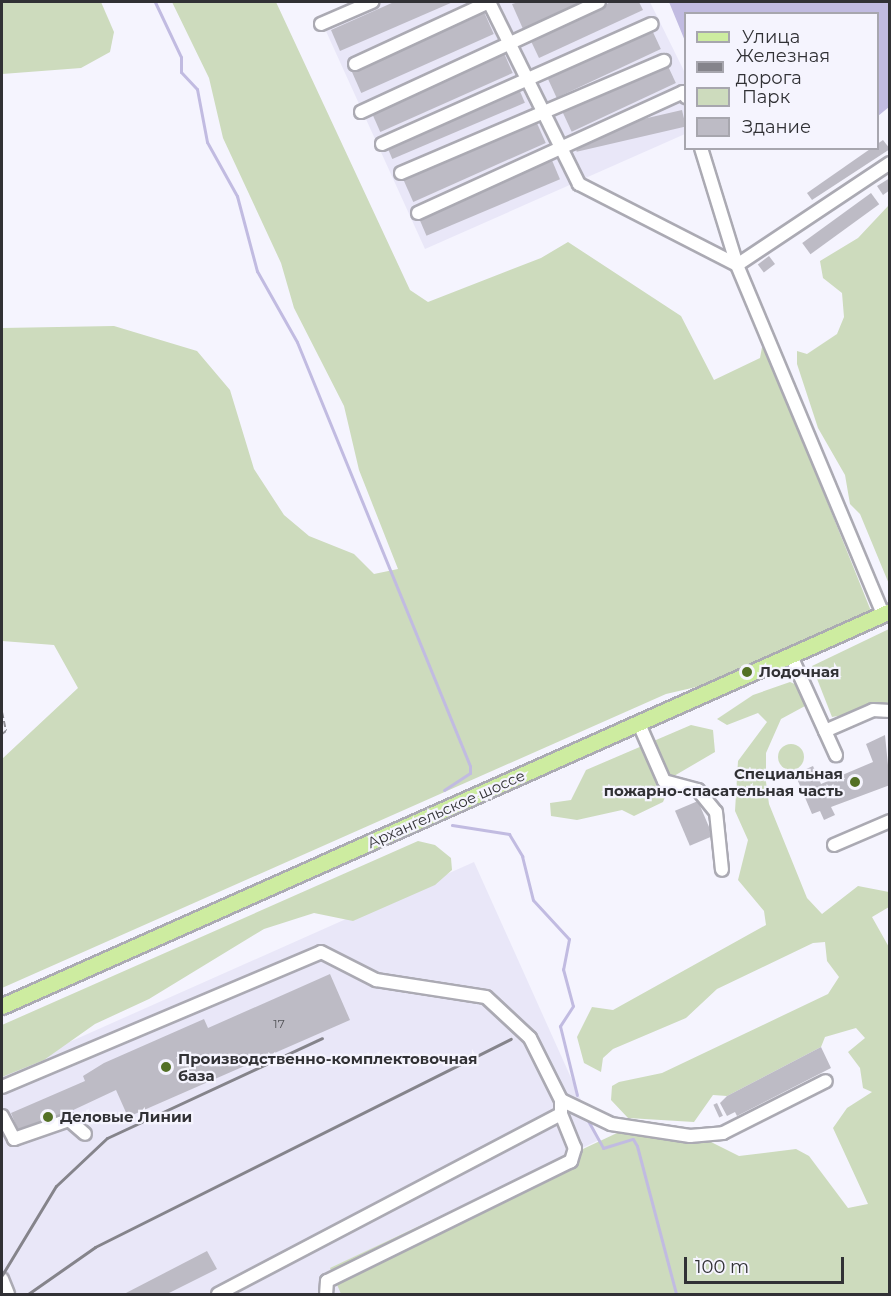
<!DOCTYPE html>
<meta charset="utf-8">
<style>
body{margin:0}
#map{position:relative;width:891px;height:1296px;overflow:hidden;background:#f5f4fe;font-family:Montserrat,sans-serif}
div>[style]{position:absolute}
[style*='--x']{left:calc(var(--x)*1px);top:calc(var(--y)*1px);width:calc(var(--w)*1px);rotate:calc(var(--a)*1deg)}
.built>*{inset:0;background:#e9e7f8}
.green>*{inset:0;background:#cddbbd}
.round{border-radius:50%}
.water>*{inset:0;background:#c1bbe1}
.stream>*{height:3px;margin:-1.5px;padding:0 1.5px;transform-origin:1.5px;border-radius:1.5px;background:#c1bbe1}
.building>*{inset:0;background:#bdbbc5;transform-origin:0 0}
.path>*{height:2px;margin-top:-1px;transform-origin:0;background:repeating-linear-gradient(90deg,#919097 0 6px,transparent 0 9px)}
.roads{filter:drop-shadow(2px 0 #abaab3) drop-shadow(-2px 0 #abaab3) drop-shadow(0 2px #abaab3) drop-shadow(0 -2px #abaab3)}
.minor>*{height:12px;margin:-6px;padding:0 6px;transform-origin:6px;border-radius:6px;background:#fff}
.major>*{height:15px;margin:-7.5px;padding:0 7.5px;transform-origin:7.5px;border-radius:7.5px;background:#cdeca0}
.rail>*{height:3px;margin:-1.5px;padding:0 1.5px;transform-origin:1.5px;border-radius:1.5px;background:#85848b}
.dots>*{width:16px;height:16px;translate:-50% -50%;box-sizing:border-box;border:3px solid #f5f4fe;border-radius:50%}
span{translate:-50% -50%;white-space:nowrap;text-align:center;line-height:1.15;-webkit-text-stroke:4.5px #f5f4fe;paint-order:stroke}
.number-label{font-size:12px;color:#545459}
.number-label span{-webkit-text-stroke-width:0}
.poi-label{font-size:15px;color:#313135;font-weight:700}
.left{translate:0 -50%;text-align:left}
.right{translate:-100% -50%;text-align:right}
.street-label{font-size:15px;color:#313135}
.frame{position:absolute;inset:0;border:3px solid #313135;pointer-events:none}
.legend{position:absolute;left:684px;top:12px;width:195px;height:138px;box-sizing:border-box;background:#f5f4fe;border:2px solid #a7a6ae;margin:0;padding:8px 10px;list-style:none;font-size:18px;color:#313135}
.legend li{display:flex;align-items:center;gap:12px;height:30px}
.legend b{width:30px;border:2px solid #a7a6ae}
.scale{position:absolute;left:684px;top:1257px;width:160px;height:27px;box-sizing:border-box;border:3px solid #313135;border-top:0;padding-left:8px;font-size:18px;line-height:21px;white-space:nowrap;color:#313135;-webkit-text-stroke:4px #f5f4fe;paint-order:stroke}
</style>
<div id="map">
<div class="built">
<div style="clip-path:polygon(358px 2px,650px 2px,685px 73px,685px 134px,425px 249px,320px 18px)"></div>
<div style="clip-path:polygon(474px 862px,599px 1140px,331px 1268px,345px 1294px,2px 1294px,2px 1072px)"></div>
</div>
<div class="green">
<div style="clip-path:polygon(2px 2px,101px 2px,114px 32px,110px 52px,81px 68px,2px 74px)"></div>
<div style="clip-path:polygon(172px 2px,276px 2px,410px 290px,428px 302px,541px 258px,568px 242px,681px 316px,714px 380px,760px 358px,763px 342px,871px 611px,709px 684px,666px 694px,2px 988px,2px 759px,78px 688px,54px 645px,2px 641px,2px 328px,114px 326px,197px 351px,230px 390px,254px 469px,284px 515px,309px 536px,354px 554px,374px 574px,398px 569px,359px 470px,344px 406px,294px 308px,281px 263px,223px 138px,209px 78px)"></div>
<div style="clip-path:polygon(889px 205px,889px 584px,860px 514px,850px 504px,845px 475px,818px 428px,797px 364px,797px 351px,807px 354px,837px 334px,844px 317px,842px 293px,823px 278px,820px 261px,858px 238px)"></div>
<div style="clip-path:polygon(889px 629px,889px 707px,832px 717px,812px 666px)"></div>
<div style="clip-path:polygon(790px 682px,797px 685px,805px 706px,781px 719px,766px 753px,766px 782px,769px 804px,807px 898px,822px 914px,858px 886px,889px 892px,889px 907px,872px 917px,890px 949px,889px 1294px,341px 1294px,330px 1268px,634px 1125px,707px 1140px,739px 1156px,796px 1149px,809px 1156px,848px 1208px,868px 1204px,833px 1128px,847px 1108px,872px 1092px,863px 1088px,860px 1068px,848px 1052px,865px 1038px,856px 1028px,825px 1037px,821px 1047px,727px 1096px,713px 1095px,694px 1122px,628px 1118px,611px 1100px,612px 1086px,619px 1082px,662px 1073px,828px 994px,839px 977px,827px 961px,825px 942px,813px 943px,717px 989px,686px 1018px,613px 1049px,603px 1058px,601px 1072px,584px 1063px,577px 1037px,592px 1007px,613px 1010px,766px 925px,764px 911px,738px 880px,748px 840px,735px 811px,738px 761px,767px 722px,758px 713px,727px 725px,717px 719px,753px 695px)"></div>
<div style="clip-path:polygon(691px 725px,713px 730px,715px 752px,674px 776px,663px 802px,634px 816px,622px 810px,577px 820px,551px 816px,550px 803px,571px 800px,586px 770px)"></div>
<div class="round" style="left:778px;top:744px;width:26px;height:26px"></div>
<div style="clip-path:polygon(418px 841px,435px 845px,451px 858px,452px 870px,435px 885px,353px 921px,314px 913px,264px 929px,149px 999px,95px 1024px,44px 1060px,2px 1077px,2px 1025px)"></div>
</div>
<div class="water">
<div style="clip-path:polygon(669px 2px,889px 2px,889px 107px,878px 116px,878px 14px,686px 14px,685px 41px)"></div>
</div>
<div class="stream">
<div style="--x:155;--y:2;--w:61;--a:64.7"></div>
<div style="--x:181;--y:57;--w:15;--a:90"></div>
<div style="--x:181;--y:72;--w:23;--a:47"></div>
<div style="--x:197;--y:89;--w:54;--a:79.3"></div>
<div style="--x:207;--y:142;--w:62;--a:60.9"></div>
<div style="--x:237;--y:196;--w:78;--a:75.1"></div>
<div style="--x:257;--y:271;--w:81;--a:60.6"></div>
<div style="--x:297;--y:342;--w:458;--a:67.8"></div>
<div style="--x:470;--y:766;--w:7;--a:90"></div>
<div style="--x:470;--y:773;--w:31;--a:147"></div>
<div style="--x:452;--y:825;--w:58;--a:9"></div>
<div style="--x:509;--y:834;--w:26;--a:59"></div>
<div style="--x:522;--y:856;--w:45;--a:76"></div>
<div style="--x:533;--y:900;--w:53;--a:47.3"></div>
<div style="--x:569;--y:939;--w:31;--a:101"></div>
<div style="--x:563;--y:969;--w:38;--a:75"></div>
<div style="--x:573;--y:1006;--w:24;--a:123"></div>
<div style="--x:560;--y:1026;--w:71;--a:76.2"></div>
<div style="--x:586;--y:1117;--w:35;--a:61"></div>
<div style="--x:603;--y:1148;--w:31;--a:-17"></div>
<div style="--x:633;--y:1139;--w:8;--a:60"></div>
<div style="--x:637;--y:1146;--w:153;--a:75.2"></div>
</div>
<div class="building">
<div style="clip-path:polygon(394px 2px,453px 2px,340px 51px,331px 30px)"></div>
<div style="clip-path:polygon(519px 2px,587px 2px,523px 29px,512px 4px)"></div>
<div style="clip-path:polygon(611px 2px,639px 2px,643px 10px,539px 58px,530px 39px)"></div>
<div style="left:484px;top:12px;width:24px;height:145px;rotate:66deg"></div>
<div style="left:652px;top:30px;width:21px;height:115px;rotate:65deg"></div>
<div style="left:503px;top:51px;width:24px;height:145px;rotate:66deg"></div>
<div style="left:667px;top:64px;width:21px;height:115px;rotate:65deg"></div>
<div style="left:519px;top:89px;width:15px;height:144px;rotate:67deg"></div>
<div style="left:682px;top:110px;width:17px;height:112px;rotate:77deg"></div>
<div style="left:536px;top:121px;width:24px;height:145px;rotate:66deg"></div>
<div style="clip-path:polygon(883px 140px,890px 149px,812px 200px,807px 193px)"></div>
<div style="left:551px;top:158px;width:23px;height:145px;rotate:67deg"></div>
<div style="clip-path:polygon(890px 178px,890px 190px,883px 195px,877px 186px)"></div>
<div style="left:871px;top:193px;width:14px;height:85px;rotate:54deg"></div>
<div style="left:769px;top:256px;width:10px;height:14px;rotate:53deg"></div>
<div style="clip-path:polygon(885px 735px,890px 785px,831px 807px,835px 815px,824px 820px,820px 811px,812px 814px,795px 774px,813px 766px,821px 784px,873px 762px,866px 744px)"></div>
<div style="left:698px;top:801px;width:38px;height:25px;rotate:67deg"></div>
<div style="clip-path:polygon(330px 974px,350px 1020px,128px 1117px,116px 1090px,20px 1135px,11px 1113px,85px 1081px,83px 1076px,104px 1063px,204px 1019px,208px 1028px)"></div>
<div style="clip-path:polygon(821px 1047px,831px 1068px,737px 1116px,735px 1112px,727px 1116px,720px 1103px,727px 1096px)"></div>
<div style="left:717px;top:1103px;width:14px;height:4px;rotate:65deg"></div>
<div style="clip-path:polygon(207px 1251px,217px 1269px,167px 1294px,124px 1294px)"></div>
</div>
<div class="path">
<div style="--x:2;--y:712;--w:19;--a:78"></div>
<div style="--x:6;--y:731;--w:5;--a:143"></div>
</div>
<div class="roads">
<div class="minor">
<div style="--x:489;--y:2;--w:203;--a:63.7"></div>
<div style="--x:579;--y:184;--w:178;--a:27.1"></div>
<div style="--x:737;--y:265;--w:378;--a:67.3"></div>
<div style="--x:321;--y:24;--w:56;--a:-23.3"></div>
<div style="--x:355;--y:64;--w:148;--a:-24.8"></div>
<div style="--x:361;--y:112;--w:262;--a:-24.8"></div>
<div style="--x:382;--y:144;--w:295;--a:-24"></div>
<div style="--x:701;--y:148;--w:122;--a:72.9"></div>
<div style="--x:737;--y:265;--w:184;--a:-33.7"></div>
<div style="--x:401;--y:173;--w:286;--a:-23.1"></div>
<div style="--x:418;--y:213;--w:291;--a:-24.5"></div>
<div style="--x:683;--y:92;--w:6;--a:59"></div>
<div style="--x:791;--y:656;--w:109;--a:65.6"></div>
<div style="--x:639;--y:724;--w:62;--a:66.3"></div>
<div style="--x:664;--y:781;--w:35;--a:15"></div>
<div style="--x:698;--y:790;--w:28;--a:51"></div>
<div style="--x:716;--y:812;--w:58;--a:84.1"></div>
<div style="--x:825;--y:731;--w:52;--a:-23.6"></div>
<div style="--x:873;--y:710;--w:17;--a:3"></div>
<div style="--x:834;--y:845;--w:61;--a:-23.2"></div>
<div style="--x:2;--y:1087;--w:346;--a:-22.9"></div>
<div style="--x:321;--y:952;--w:62;--a:27"></div>
<div style="--x:376;--y:980;--w:111;--a:8.8"></div>
<div style="--x:486;--y:997;--w:60;--a:43"></div>
<div style="--x:530;--y:1038;--w:69;--a:63.4"></div>
<div style="--x:561;--y:1100;--w:14;--a:90"></div>
<div style="--x:561;--y:1114;--w:37;--a:68"></div>
<div style="--x:575;--y:1148;--w:14;--a:107"></div>
<div style="--x:571;--y:1161;--w:272;--a:153.8"></div>
<div style="--x:327;--y:1281;--w:13;--a:94"></div>
<div style="--x:561;--y:1100;--w:55;--a:25.6"></div>
<div style="--x:611;--y:1124;--w:80;--a:8.6"></div>
<div style="--x:690;--y:1136;--w:33;--a:-5"></div>
<div style="--x:723;--y:1133;--w:115;--a:-26.8"></div>
<div style="--x:2;--y:1116;--w:26;--a:62"></div>
<div style="--x:14;--y:1139;--w:58;--a:-19.1"></div>
<div style="--x:69;--y:1120;--w:21;--a:41"></div>
<div style="--x:2;--y:1279;--w:16;--a:68"></div>
<div style="--x:218;--y:1294;--w:387;--a:-27.7"></div>
</div>
<div class="major">
<div style="--x:2;--y:1006;--w:972;--a:-23.98"></div>
</div>
</div>
<div class="rail">
<div style="--x:2;--y:1275;--w:104;--a:-58.8"></div>
<div style="--x:56;--y:1186;--w:70;--a:-43.3"></div>
<div style="--x:107;--y:1138;--w:237;--a:-24.9"></div>
<div style="--x:28;--y:1294;--w:82;--a:-35"></div>
<div style="--x:95;--y:1247;--w:465;--a:-26.6"></div>
</div>
<div class="dots">
<div style="left:747px;top:672px;background:#537025"></div>
<div style="left:855px;top:782px;background:#537025"></div>
<div style="left:166px;top:1067px;background:#537025"></div>
<div style="left:48px;top:1117px;background:#537025"></div>
</div>
<div class="number-label">
<span style="left:279px;top:1024px">17</span>
</div>
<div class="poi-label">
<span class="left" style="left:759px;top:672px">Лодочная</span>
<span class="right" style="left:843px;top:782px">Специальная<br>пожарно-спасательная часть</span>
<span class="left" style="left:178px;top:1067px">Производственно-комплектовочная<br>база</span>
<span class="left" style="left:60px;top:1117px">Деловые Линии</span>
</div>
<div class="street-label">
<span style="left:446px;top:809px;rotate:-24deg">Архангельское шоссе</span>
</div>
<div class="frame"></div>
<ul class="legend">
<li><b style="height:8px;background:#cdeca0"></b>Улица</li>
<li><b style="height:8px;background:#85848b"></b>Железная дорога</li>
<li><b style="height:16px;background:#cddbbd"></b>Парк</li>
<li><b style="height:16px;background:#bdbbc5"></b>Здание</li>
</ul>
<div class="scale">100 m</div>
</div>
